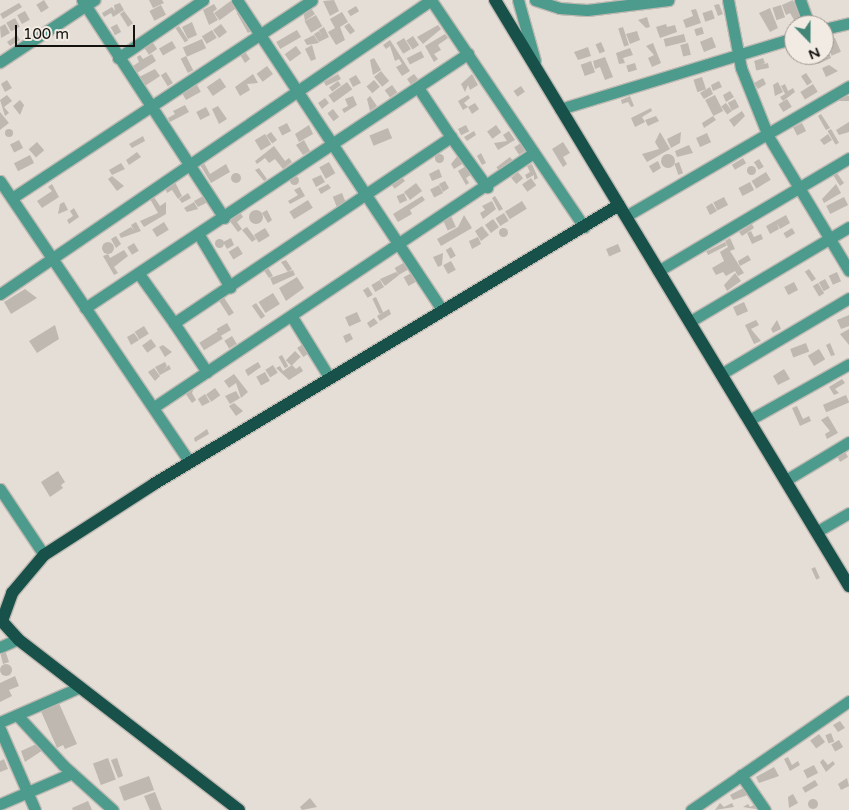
<!DOCTYPE html>
<style>
body{margin:0}
#map{position:relative;width:849px;height:810px;overflow:hidden;background:#e4ded6;font-family:"Varela Round",sans-serif}
div>[style]{position:absolute}
[style*='--x']{left:calc(var(--x)*1px);top:calc(var(--y)*1px);width:calc(var(--w)*1px);rotate:calc(var(--a)*1deg)}
.building>*{inset:0;background:#beb8b1;transform-origin:0 0}
.round{border-radius:50%}
.roads{filter:drop-shadow(1px 0 #bfb9b2) drop-shadow(-1px 0 #bfb9b2) drop-shadow(0 1px #bfb9b2) drop-shadow(0 -1px #bfb9b2)}
.minor>*{height:11px;margin:-5.5px;padding:0 5.5px;transform-origin:5.5px;border-radius:5.5px;background:#4c9b8d}
.major>*{height:12px;margin:-6px;padding:0 6px;transform-origin:6px;border-radius:6px;background:#185149}
span{translate:-50% -50%;white-space:nowrap;text-align:center;line-height:1.15;-webkit-text-stroke:4.5px #f1ebe3;paint-order:stroke}
.north{position:absolute;left:784px;top:15px;width:50px;height:50px;box-sizing:border-box;background:#f1ebe3;border:1px solid #99948e;border-radius:50%;rotate:158deg;font-size:14px;font-weight:700;line-height:20px;text-align:center;color:#14120f}
.north::after{content:'';display:block;margin:auto;width:18px;height:22px;background:#438576;clip-path:polygon(50% 0,100% 100%,50% 72%,0 100%)}
.scale{position:absolute;left:15px;top:25px;width:120px;height:22px;box-sizing:border-box;border:2px solid #14120f;border-top:0;padding-left:6px;font-size:15px;line-height:18px;white-space:nowrap;color:#14120f;-webkit-text-stroke:4px #f1ebe3;paint-order:stroke}
</style>
<div id="map">
<div class="building">
<div style="left:44px;top:0;width:9px;height:9px;rotate:58deg"></div>
<div style="clip-path:polygon(149px 0,162px 0,164px 3px,153px 8px)"></div>
<div style="left:232px;top:0;width:9px;height:22px;rotate:54deg"></div>
<div style="clip-path:polygon(334px 0,339px 11px,330px 16px,323px 1px)"></div>
<div style="clip-path:polygon(793px 0,802px 23px,797px 25px,790px 13px,786px 15px,782px 5px)"></div>
<div style="clip-path:polygon(19px 3px,22px 7px,3px 19px,0 14px)"></div>
<div style="clip-path:polygon(120px 3px,124px 10px,113px 17px,111px 13px,104px 17px,102px 13px,112px 7px,115px 11px,114px 5px)"></div>
<div style="clip-path:polygon(214px 4px,217px 9px,213px 12px,218px 20px,209px 25px,203px 10px)"></div>
<div style="clip-path:polygon(719px 4px,723px 14px,718px 16px,714px 5px)"></div>
<div style="left:161px;top:5px;width:11px;height:13px;rotate:63deg"></div>
<div style="clip-path:polygon(309px 5px,315px 14px,305px 21px,303px 9px)"></div>
<div style="left:781px;top:5px;width:13px;height:9px;rotate:72deg"></div>
<div style="left:356px;top:6px;width:6px;height:10px;rotate:59deg"></div>
<div style="clip-path:polygon(770px 8px,778px 28px,770px 32px,759px 13px)"></div>
<div style="clip-path:polygon(696px 9px,701px 23px,686px 28px,683px 20px,693px 16px,691px 10px)"></div>
<div style="left:242px;top:10px;width:23px;height:6px;rotate:61deg"></div>
<div style="left:712px;top:10px;width:9px;height:10px;rotate:72deg"></div>
<div style="left:25px;top:11px;width:10px;height:9px;rotate:61deg"></div>
<div style="clip-path:polygon(124px 11px,133px 23px,128px 27px,120px 14px)"></div>
<div style="clip-path:polygon(342px 12px,348px 22px,340px 27px,345px 40px,336px 45px,328px 32px,335px 28px,330px 19px)"></div>
<div style="left:316px;top:15px;width:13px;height:13px;rotate:61deg"></div>
<div style="clip-path:polygon(647px 17px,650px 27px,646px 28px,638px 20px)"></div>
<div style="left:15px;top:18px;width:10px;height:10px;rotate:61deg"></div>
<div style="clip-path:polygon(192px 22px,197px 35px,188px 39px,182px 27px)"></div>
<div style="left:349px;top:23px;width:10px;height:6px;rotate:53deg"></div>
<div style="clip-path:polygon(5px 24px,10px 33px,1px 38px,0 27px)"></div>
<div style="left:117px;top:24px;width:9px;height:7px;rotate:63deg"></div>
<div style="left:221px;top:24px;width:10px;height:10px;rotate:53deg"></div>
<div style="clip-path:polygon(666px 24px,667px 27px,675px 25px,677px 32px,660px 38px,656px 27px)"></div>
<div style="clip-path:polygon(438px 25px,441px 29px,423px 44px,417px 37px)"></div>
<div style="left:179px;top:26px;width:17px;height:4px;rotate:57deg"></div>
<div style="clip-path:polygon(324px 27px,329px 37px,319px 42px,314px 34px,319px 31px,322px 37px,319px 30px)"></div>
<div style="left:623px;top:27px;width:19px;height:5px;rotate:72deg"></div>
<div style="left:702px;top:27px;width:7px;height:8px;rotate:74deg"></div>
<div style="left:212px;top:30px;width:9px;height:12px;rotate:58deg"></div>
<div style="left:297px;top:30px;width:8px;height:24px;rotate:60deg"></div>
<div style="clip-path:polygon(637px 31px,640px 40px,630px 44px,626px 34px)"></div>
<div style="clip-path:polygon(445px 34px,448px 38px,438px 45px,441px 50px,434px 54px,438px 59px,434px 62px,425px 46px)"></div>
<div style="left:684px;top:34px;width:8px;height:21px;rotate:76deg"></div>
<div style="clip-path:polygon(17px 35px,20px 40px,10px 46px,7px 42px)"></div>
<div style="clip-path:polygon(314px 35px,319px 43px,307px 45px,304px 40px)"></div>
<div style="left:413px;top:36px;width:11px;height:8px;rotate:56deg"></div>
<div style="left:712px;top:37px;width:11px;height:13px;rotate:68deg"></div>
<div style="left:404px;top:38px;width:13px;height:9px;rotate:58deg"></div>
<div style="left:835px;top:38px;width:15px;height:10px;rotate:67deg"></div>
<div style="left:202px;top:39px;width:10px;height:21px;rotate:66deg"></div>
<div style="left:151px;top:40px;width:11px;height:10px;rotate:56deg"></div>
<div style="clip-path:polygon(390px 40px,410px 71px,402px 76px,396px 67px,402px 64px,399px 59px,395px 61px,390px 46px,386px 49px,383px 45px)"></div>
<div style="left:172px;top:41px;width:8px;height:15px;rotate:60deg"></div>
<div style="left:601px;top:42px;width:10px;height:6px;rotate:66deg"></div>
<div style="clip-path:polygon(653px 43px,661px 63px,652px 67px,648px 58px,654px 55px,646px 46px)"></div>
<div style="left:688px;top:43px;width:12px;height:8px;rotate:76deg"></div>
<div style="clip-path:polygon(312px 45px,316px 59px,311px 61px,305px 49px)"></div>
<div style="left:296px;top:46px;width:9px;height:14px;rotate:54deg"></div>
<div style="clip-path:polygon(588px 47px,591px 56px,578px 60px,574px 52px)"></div>
<div style="clip-path:polygon(630px 48px,633px 55px,623px 58px,625px 63px,619px 64px,616px 53px)"></div>
<div style="clip-path:polygon(828px 49px,831px 58px,818px 64px,814px 56px,824px 55px)"></div>
<div style="clip-path:polygon(244px 50px,250px 59px,245px 63px,239px 53px)"></div>
<div style="left:421px;top:51px;width:7px;height:16px;rotate:63deg"></div>
<div style="clip-path:polygon(152px 54px,156px 61px,137px 73px,133px 66px,139px 62px,137px 57px,140px 55px,143px 59px)"></div>
<div style="left:186px;top:56px;width:16px;height:6px;rotate:63deg"></div>
<div style="clip-path:polygon(605px 57px,613px 77px,605px 80px,600px 67px,595px 69px,593px 61px)"></div>
<div style="clip-path:polygon(374px 58px,381px 70px,373px 75px,370px 60px)"></div>
<div style="clip-path:polygon(763px 58px,765px 63px,756px 67px,754px 61px)"></div>
<div style="left:591px;top:61px;width:12px;height:11px;rotate:70deg"></div>
<div style="left:635px;top:63px;width:7px;height:9px;rotate:74deg"></div>
<div style="left:768px;top:63px;width:5px;height:13px;rotate:79deg"></div>
<div style="clip-path:polygon(829px 65px,838px 71px,826px 77px,822px 68px)"></div>
<div style="left:267px;top:66px;width:10px;height:13px;rotate:53deg"></div>
<div style="clip-path:polygon(155px 69px,160px 76px,145px 86px,139px 77px)"></div>
<div style="left:381px;top:71px;width:13px;height:9px;rotate:51deg"></div>
<div style="left:166px;top:72px;width:13px;height:6px;rotate:58deg"></div>
<div style="left:806px;top:73px;width:11px;height:6px;rotate:56deg"></div>
<div style="clip-path:polygon(253px 74px,258px 83px,247px 84px,250px 90px,240px 96px,235px 87px)"></div>
<div style="clip-path:polygon(338px 74px,341px 79px,326px 86px,324px 82px)"></div>
<div style="clip-path:polygon(414px 74px,418px 79px,411px 85px,407px 79px)"></div>
<div style="clip-path:polygon(472px 74px,478px 85px,470px 90px,468px 85px,465px 92px,461px 84px)"></div>
<div style="clip-path:polygon(356px 75px,361px 83px,353px 87px,349px 79px)"></div>
<div style="left:702px;top:77px;width:13px;height:9px;rotate:72deg"></div>
<div style="left:220px;top:78px;width:11px;height:16px;rotate:56deg"></div>
<div style="clip-path:polygon(763px 78px,766px 84px,758px 89px,754px 83px)"></div>
<div style="clip-path:polygon(7px 80px,12px 88px,5px 92px,1px 84px)"></div>
<div style="left:374px;top:80px;width:9px;height:10px;rotate:49deg"></div>
<div style="left:338px;top:81px;width:5px;height:11px;rotate:53deg"></div>
<div style="clip-path:polygon(719px 81px,722px 87px,713px 91px,711px 85px)"></div>
<div style="left:347px;top:82px;width:9px;height:23px;rotate:54deg"></div>
<div style="clip-path:polygon(778px 82px,783px 92px,775px 96px,773px 85px)"></div>
<div style="left:196px;top:83px;width:10px;height:17px;rotate:61deg"></div>
<div style="clip-path:polygon(785px 84px,788px 91px,793px 88px,795px 92px,783px 101px,780px 97px,785px 94px,781px 86px)"></div>
<div style="left:813px;top:84px;width:9px;height:15px;rotate:58deg"></div>
<div style="left:392px;top:85px;width:9px;height:9px;rotate:54deg"></div>
<div style="left:521px;top:86px;width:7px;height:9px;rotate:56deg"></div>
<div style="clip-path:polygon(710px 87px,713px 94px,704px 99px,700px 93px)"></div>
<div style="clip-path:polygon(730px 91px,734px 97px,726px 102px,723px 95px)"></div>
<div style="clip-path:polygon(7px 95px,12px 101px,4px 107px,9px 113px,5px 116px,0 100px)"></div>
<div style="clip-path:polygon(468px 95px,470px 98px,464px 103px,468px 107px,463px 110px,458px 101px)"></div>
<div style="left:715px;top:95px;width:18px;height:11px;rotate:63deg"></div>
<div style="clip-path:polygon(353px 96px,357px 105px,344px 113px,342px 109px,348px 106px,345px 99px)"></div>
<div style="clip-path:polygon(370px 96px,377px 106px,370px 111px,367px 99px)"></div>
<div style="clip-path:polygon(630px 96px,634px 106px,631px 107px,628px 102px,622px 104px,621px 100px)"></div>
<div style="left:849px;top:96px;width:5px;height:18px;rotate:90deg"></div>
<div style="clip-path:polygon(325px 98px,329px 103px,322px 109px,318px 103px)"></div>
<div style="left:735px;top:99px;width:9px;height:8px;rotate:63deg"></div>
<div style="left:787px;top:99px;width:9px;height:10px;rotate:58deg"></div>
<div style="clip-path:polygon(20px 100px,24px 105px,20px 115px,13px 106px)"></div>
<div style="clip-path:polygon(475px 103px,479px 109px,472px 114px,468px 107px)"></div>
<div style="left:726px;top:103px;width:10px;height:6px;rotate:53deg"></div>
<div style="clip-path:polygon(185px 105px,189px 112px,170px 122px,168px 118px,175px 114px,173px 111px)"></div>
<div style="clip-path:polygon(218px 106px,227px 119px,219px 124px,212px 109px)"></div>
<div style="left:206px;top:107px;width:9px;height:11px;rotate:63deg"></div>
<div style="clip-path:polygon(651px 108px,652px 111px,642px 117px,645px 122px,635px 127px,631px 118px)"></div>
<div style="left:333px;top:109px;width:10px;height:7px;rotate:53deg"></div>
<div style="clip-path:polygon(742px 111px,745px 116px,734px 127px,729px 120px)"></div>
<div style="clip-path:polygon(0 112px,9px 123px,0 130px)"></div>
<div style="clip-path:polygon(821px 114px,830px 128px,826px 130px,818px 116px)"></div>
<div style="clip-path:polygon(656px 116px,659px 121px,648px 126px,645px 120px)"></div>
<div style="clip-path:polygon(713px 116px,716px 120px,704px 128px,702px 123px)"></div>
<div style="clip-path:polygon(849px 122px,849px 132px,839px 135px,836px 130px)"></div>
<div style="left:287px;top:123px;width:9px;height:10px;rotate:63deg"></div>
<div style="left:802px;top:123px;width:9px;height:10px;rotate:63deg"></div>
<div style="clip-path:polygon(309px 125px,313px 134px,299px 142px,295px 134px)"></div>
<div style="left:466px;top:125px;width:7px;height:9px;rotate:63deg"></div>
<div style="left:496px;top:125px;width:9px;height:11px;rotate:54deg"></div>
<div style="left:388px;top:128px;width:11px;height:20px;rotate:68deg"></div>
<div class="round" style="left:5px;top:129px;width:8px;height:8px"></div>
<div style="left:831px;top:129px;width:16px;height:4px;rotate:60deg"></div>
<div style="clip-path:polygon(474px 131px,476px 135px,467px 141px,464px 137px)"></div>
<div style="clip-path:polygon(509px 131px,515px 140px,498px 150px,494px 143px,507px 141px,503px 135px)"></div>
<div style="left:271px;top:132px;width:10px;height:6px;rotate:53deg"></div>
<div style="clip-path:polygon(660px 132px,670px 149px,647px 162px,642px 154px,659px 149px,655px 142px)"></div>
<div style="clip-path:polygon(681px 132px,680px 143px,671px 148px,667px 139px)"></div>
<div style="left:707px;top:133px;width:10px;height:12px;rotate:66deg"></div>
<div style="left:265px;top:134px;width:12px;height:12px;rotate:59deg"></div>
<div style="clip-path:polygon(828px 134px,832px 140px,824px 145px,820px 140px)"></div>
<div style="clip-path:polygon(143px 136px,145px 141px,132px 148px,129px 144px)"></div>
<div style="left:19px;top:140px;width:9px;height:10px;rotate:63deg"></div>
<div style="clip-path:polygon(304px 140px,310px 151px,303px 155px,296px 145px)"></div>
<div style="left:37px;top:142px;width:11px;height:11px;rotate:49deg"></div>
<div style="clip-path:polygon(563px 142px,570px 153px,563px 157px,567px 164px,563px 167px,552px 149px)"></div>
<div style="left:521px;top:143px;width:9px;height:8px;rotate:58deg"></div>
<div style="clip-path:polygon(689px 145px,693px 153px,677px 157px,675px 151px)"></div>
<div style="clip-path:polygon(274px 146px,285px 161px,289px 158px,292px 162px,283px 169px,275px 159px,269px 163px,265px 158px,257px 164px,255px 161px)"></div>
<div style="clip-path:polygon(137px 152px,141px 157px,129px 165px,126px 160px)"></div>
<div style="clip-path:polygon(481px 153px,486px 163px,482px 165px,477px 156px)"></div>
<div class="round" style="left:434.5px;top:153.5px;width:9px;height:9px"></div>
<div class="round" style="left:661px;top:154px;width:14px;height:14px"></div>
<div style="clip-path:polygon(459px 154px,464px 163px,454px 169px,451px 164px)"></div>
<div style="left:30px;top:155px;width:9px;height:18px;rotate:63deg"></div>
<div style="left:510px;top:157px;width:5px;height:17px;rotate:53deg"></div>
<div style="left:743px;top:158px;width:6px;height:13px;rotate:59deg"></div>
<div style="left:759px;top:159px;width:9px;height:6px;rotate:58deg"></div>
<div style="clip-path:polygon(658px 161px,661px 168px,653px 173px,649px 166px)"></div>
<div style="left:329px;top:162px;width:13px;height:11px;rotate:61deg"></div>
<div style="left:679px;top:162px;width:12px;height:5px;rotate:70deg"></div>
<div style="clip-path:polygon(121px 163px,125px 169px,112px 175px,109px 170px)"></div>
<div style="clip-path:polygon(204px 163px,210px 174px,226px 164px,230px 172px,211px 183px,200px 165px)"></div>
<div style="clip-path:polygon(532px 164px,538px 178px,534px 180px,534px 175px,527px 179px,525px 175px,530px 172px,527px 166px)"></div>
<div class="round" style="left:746.5px;top:165.5px;width:9px;height:9px"></div>
<div style="clip-path:polygon(466px 166px,472px 174px,466px 178px,469px 183px,466px 185px,458px 171px)"></div>
<div style="clip-path:polygon(259px 168px,267px 179px,264px 181px,255px 170px)"></div>
<div style="clip-path:polygon(439px 169px,442px 177px,432px 181px,429px 174px)"></div>
<div style="left:518px;top:172px;width:8px;height:9px;rotate:50deg"></div>
<div style="left:766px;top:172px;width:9px;height:17px;rotate:58deg"></div>
<div style="clip-path:polygon(837px 173px,844px 183px,840px 186px,833px 175px)"></div>
<div class="round" style="left:231px;top:173px;width:10px;height:10px"></div>
<div style="clip-path:polygon(321px 175px,325px 182px,316px 187px,312px 179px)"></div>
<div class="round" style="left:289.5px;top:175.5px;width:9px;height:9px"></div>
<div style="clip-path:polygon(112px 176px,124px 186px,117px 191px,108px 179px)"></div>
<div style="left:402px;top:177px;width:5px;height:13px;rotate:53deg"></div>
<div style="left:531px;top:178px;width:9px;height:11px;rotate:54deg"></div>
<div style="clip-path:polygon(445px 181px,449px 188px,443px 192px,439px 184px)"></div>
<div style="clip-path:polygon(175px 182px,182px 196px,178px 199px,172px 190px,167px 193px,165px 188px)"></div>
<div style="left:750px;top:182px;width:9px;height:13px;rotate:63deg"></div>
<div style="left:416px;top:183px;width:10px;height:15px;rotate:53deg"></div>
<div style="clip-path:polygon(52px 184px,59px 197px,42px 208px,37px 201px,52px 191px,48px 187px)"></div>
<div style="clip-path:polygon(328px 184px,331px 188px,321px 194px,318px 189px)"></div>
<div style="clip-path:polygon(836px 184px,841px 193px,824px 203px,822px 199px)"></div>
<div style="left:439px;top:185px;width:9px;height:10px;rotate:63deg"></div>
<div style="clip-path:polygon(300px 187px,305px 196px,290px 204px,288px 201px,298px 195px,294px 190px)"></div>
<div style="clip-path:polygon(188px 193px,191px 198px,182px 203px,179px 199px)"></div>
<div style="left:342px;top:193px;width:11px;height:10px;rotate:68deg"></div>
<div style="left:404px;top:193px;width:8px;height:8px;rotate:67deg"></div>
<div style="clip-path:polygon(205px 195px,208px 202px,198px 207px,194px 201px)"></div>
<div style="clip-path:polygon(422px 196px,425px 200px,410px 210px,412px 214px,398px 222px,393px 214px)"></div>
<div style="clip-path:polygon(495px 196px,503px 209px,499px 211px,492px 198px)"></div>
<div style="clip-path:polygon(154px 197px,160px 206px,166px 202px,166px 214px,144px 227px,140px 221px,158px 213px,150px 199px)"></div>
<div style="left:724px;top:197px;width:9px;height:12px;rotate:63deg"></div>
<div style="left:844px;top:197px;width:9px;height:20px;rotate:63deg"></div>
<div style="left:308px;top:200px;width:9px;height:22px;rotate:58deg"></div>
<div style="clip-path:polygon(492px 201px,496px 209px,483px 219px,480px 213px,485px 210px,482px 206px)"></div>
<div style="left:522px;top:201px;width:9px;height:20px;rotate:58deg"></div>
<div style="clip-path:polygon(64px 202px,68px 210px,58px 214px,60px 204px)"></div>
<div style="clip-path:polygon(194px 202px,198px 209px,187px 212px,184px 208px)"></div>
<div style="clip-path:polygon(712px 203px,717px 211px,710px 215px,706px 207px)"></div>
<div style="clip-path:polygon(74px 208px,79px 217px,69px 224px,67px 220px,73px 216px,70px 211px)"></div>
<div class="round" style="left:249px;top:210px;width:14px;height:14px"></div>
<div style="clip-path:polygon(267px 210px,272px 220px,268px 223px,262px 213px)"></div>
<div style="clip-path:polygon(240px 212px,243px 217px,237px 222px,242px 229px,238px 232px,229px 220px)"></div>
<div style="left:504px;top:213px;width:9px;height:10px;rotate:58deg"></div>
<div style="clip-path:polygon(464px 215px,472px 228px,441px 246px,437px 239px,458px 227px)"></div>
<div style="clip-path:polygon(786px 215px,790px 223px,780px 229px,777px 223px,779px 229px,770px 234px,766px 226px)"></div>
<div style="left:451px;top:216px;width:12px;height:9px;rotate:66deg"></div>
<div style="left:493px;top:219px;width:10px;height:10px;rotate:53deg"></div>
<div style="clip-path:polygon(136px 222px,141px 231px,121px 238px,119px 234px,131px 227px,134px 231px,131px 225px)"></div>
<div style="left:164px;top:222px;width:9px;height:14px;rotate:58deg"></div>
<div style="clip-path:polygon(752px 224px,754px 228px,742px 236px,739px 232px)"></div>
<div style="clip-path:polygon(482px 226px,489px 235px,481px 241px,475px 231px)"></div>
<div style="clip-path:polygon(247px 227px,256px 239px,252px 242px,242px 230px)"></div>
<div class="round" style="left:498.5px;top:227.5px;width:9px;height:9px"></div>
<div style="left:265px;top:228px;width:9px;height:13px;rotate:58deg"></div>
<div style="left:792px;top:228px;width:6px;height:10px;rotate:59deg"></div>
<div style="clip-path:polygon(751px 231px,754px 237px,761px 234px,763px 239px,752px 244px,747px 233px)"></div>
<div style="clip-path:polygon(116px 236px,121px 244px,116px 248px,111px 239px)"></div>
<div style="clip-path:polygon(478px 237px,481px 244px,472px 249px,469px 241px)"></div>
<div style="clip-path:polygon(231px 238px,234px 245px,227px 249px,223px 242px)"></div>
<div style="clip-path:polygon(730px 238px,735px 249px,730px 251px,744px 273px,738px 276px,735px 271px,726px 276px,723px 272px,716px 275px,712px 268px,724px 261px,720px 252px,728px 247px,725px 241px)"></div>
<div class="round" style="left:214.5px;top:238.5px;width:9px;height:9px"></div>
<div style="left:725px;top:242px;width:4px;height:21px;rotate:63deg"></div>
<div class="round" style="left:102px;top:242px;width:12px;height:12px"></div>
<div style="left:134px;top:243px;width:9px;height:8px;rotate:58deg"></div>
<div style="left:618px;top:244px;width:8px;height:13px;rotate:67deg"></div>
<div style="left:238px;top:246px;width:9px;height:11px;rotate:58deg"></div>
<div style="left:451px;top:247px;width:10px;height:6px;rotate:61deg"></div>
<div style="clip-path:polygon(124px 250px,128px 256px,114px 267px,118px 273px,114px 275px,103px 256px,108px 254px,110px 258px)"></div>
<div style="clip-path:polygon(443px 253px,442px 265px,438px 267px,433px 257px)"></div>
<div style="clip-path:polygon(748px 255px,751px 260px,740px 266px,738px 261px)"></div>
<div style="clip-path:polygon(286px 260px,292px 269px,288px 272px,281px 262px)"></div>
<div style="left:451px;top:261px;width:10px;height:9px;rotate:61deg"></div>
<div style="left:405px;top:262px;width:8px;height:12px;rotate:60deg"></div>
<div style="clip-path:polygon(267px 266px,273px 276px,269px 278px,263px 269px)"></div>
<div style="left:809px;top:269px;width:12px;height:5px;rotate:55deg"></div>
<div style="clip-path:polygon(293px 270px,295px 275px,273px 285px,270px 278px)"></div>
<div style="left:415px;top:271px;width:10px;height:13px;rotate:61deg"></div>
<div style="clip-path:polygon(396px 272px,399px 275px,385px 286px,380px 279px)"></div>
<div style="left:837px;top:272px;width:10px;height:9px;rotate:66deg"></div>
<div style="clip-path:polygon(735px 273px,741px 281px,727px 291px,724px 285px)"></div>
<div style="clip-path:polygon(297px 277px,304px 288px,286px 301px,279px 288px)"></div>
<div style="left:825px;top:279px;width:10px;height:7px;rotate:61deg"></div>
<div style="left:380px;top:280px;width:8px;height:10px;rotate:60deg"></div>
<div style="left:794px;top:282px;width:9px;height:11px;rotate:63deg"></div>
<div style="left:818px;top:283px;width:12px;height:6px;rotate:59deg"></div>
<div style="left:368px;top:287px;width:9px;height:6px;rotate:58deg"></div>
<div style="clip-path:polygon(25px 289px,37px 298px,11px 314px,4px 302px)"></div>
<div style="left:273px;top:293px;width:13px;height:17px;rotate:58deg"></div>
<div style="left:223px;top:296px;width:20px;height:6px;rotate:57deg"></div>
<div style="left:376px;top:297px;width:17px;height:4px;rotate:65deg"></div>
<div style="left:744px;top:302px;width:10px;height:12px;rotate:66deg"></div>
<div style="left:256px;top:303px;width:16px;height:5px;rotate:55deg"></div>
<div style="clip-path:polygon(389px 309px,391px 314px,380px 321px,377px 316px)"></div>
<div style="left:357px;top:312px;width:10px;height:13px;rotate:66deg"></div>
<div style="clip-path:polygon(849px 315px,849px 326px,841px 329px,837px 320px)"></div>
<div style="clip-path:polygon(374px 318px,378px 323px,370px 328px,367px 323px)"></div>
<div style="clip-path:polygon(756px 320px,759px 325px,751px 329px,761px 341px,754px 344px,745px 325px)"></div>
<div style="clip-path:polygon(777px 320px,781px 329px,773px 333px,771px 329px)"></div>
<div style="left:227px;top:323px;width:8px;height:12px;rotate:60deg"></div>
<div style="clip-path:polygon(55px 325px,59px 339px,37px 353px,29px 341px)"></div>
<div style="left:144px;top:326px;width:9px;height:11px;rotate:58deg"></div>
<div style="clip-path:polygon(849px 329px,849px 345px,840px 334px)"></div>
<div style="left:218px;top:331px;width:9px;height:22px;rotate:58deg"></div>
<div style="clip-path:polygon(134px 333px,139px 340px,131px 345px,127px 337px)"></div>
<div style="clip-path:polygon(350px 333px,353px 339px,346px 343px,343px 336px)"></div>
<div style="left:232px;top:336px;width:9px;height:9px;rotate:58deg"></div>
<div style="left:151px;top:339px;width:9px;height:11px;rotate:54deg"></div>
<div style="left:806px;top:343px;width:9px;height:17px;rotate:69deg"></div>
<div style="clip-path:polygon(830px 343px,835px 355px,831px 356px,826px 345px)"></div>
<div style="left:303px;top:344px;width:11px;height:7px;rotate:56deg"></div>
<div style="clip-path:polygon(163px 345px,172px 352px,165px 357px,159px 347px)"></div>
<div style="left:819px;top:349px;width:12px;height:13px;rotate:59deg"></div>
<div style="left:295px;top:351px;width:8px;height:13px;rotate:45deg"></div>
<div style="left:282px;top:355px;width:13px;height:4px;rotate:61deg"></div>
<div style="clip-path:polygon(165px 362px,167px 366px,163px 370px,169px 365px,171px 369px,160px 375px,155px 367px)"></div>
<div style="clip-path:polygon(258px 362px,261px 367px,248px 376px,245px 370px)"></div>
<div style="left:273px;top:365px;width:9px;height:9px;rotate:58deg"></div>
<div style="clip-path:polygon(292px 365px,296px 369px,300px 366px,303px 371px,289px 380px,276px 368px,280px 366px,283px 371px)"></div>
<div style="clip-path:polygon(154px 368px,160px 376px,155px 381px,148px 372px)"></div>
<div style="clip-path:polygon(784px 369px,790px 379px,778px 385px,773px 376px)"></div>
<div style="left:265px;top:372px;width:10px;height:10px;rotate:61deg"></div>
<div style="clip-path:polygon(234px 374px,248px 392px,241px 398px,236px 383px,229px 388px,224px 381px)"></div>
<div style="clip-path:polygon(842px 379px,845px 383px,835px 389px,839px 393px,834px 395px,829px 387px)"></div>
<div style="clip-path:polygon(194px 388px,192px 393px,196px 400px,192px 403px,185px 393px)"></div>
<div style="left:215px;top:388px;width:9px;height:11px;rotate:54deg"></div>
<div style="clip-path:polygon(236px 391px,240px 398px,230px 404px,225px 396px)"></div>
<div style="clip-path:polygon(205px 394px,210px 402px,202px 406px,198px 399px)"></div>
<div style="left:846px;top:395px;width:8px;height:25px;rotate:67deg"></div>
<div style="clip-path:polygon(234px 403px,243px 411px,236px 416px,229px 406px)"></div>
<div style="clip-path:polygon(797px 406px,803px 419px,809px 416px,811px 421px,800px 426px,792px 408px)"></div>
<div style="clip-path:polygon(828px 416px,838px 433px,827px 439px,825px 434px,830px 431px,821px 420px)"></div>
<div style="clip-path:polygon(207px 429px,209px 434px,195px 442px,194px 438px)"></div>
<div style="clip-path:polygon(844px 450px,848px 457px,840px 462px,836px 454px)"></div>
<div style="clip-path:polygon(58px 471px,65px 482px,61px 485px,63px 488px,50px 497px,41px 482px)"></div>
<div style="left:815px;top:567px;width:12px;height:4px;rotate:66deg"></div>
<div style="clip-path:polygon(5px 650px,9px 662px,3px 664px,0 652px)"></div>
<div class="round" style="left:0;top:664px;width:12px;height:12px"></div>
<div style="clip-path:polygon(15px 676px,19px 686px,9px 690px,12px 696px,0 702px,0 683px)"></div>
<div style="clip-path:polygon(58px 701px,77px 744px,65px 749px,63px 745px,57px 748px,40px 709px)"></div>
<div style="clip-path:polygon(840px 721px,845px 728px,838px 732px,833px 725px)"></div>
<div style="left:831px;top:733px;width:9px;height:6px;rotate:69deg"></div>
<div style="left:819px;top:734px;width:10px;height:11px;rotate:53deg"></div>
<div style="left:839px;top:740px;width:8px;height:9px;rotate:60deg"></div>
<div style="clip-path:polygon(43px 741px,46px 748px,25px 762px,21px 751px)"></div>
<div style="clip-path:polygon(788px 757px,792px 765px,798px 761px,800px 765px,790px 771px,784px 759px)"></div>
<div style="left:108px;top:758px;width:23px;height:16px;rotate:70deg"></div>
<div style="clip-path:polygon(117px 758px,123px 776px,118px 778px,111px 760px)"></div>
<div style="clip-path:polygon(4px 759px,8px 769px,0 772px,0 761px)"></div>
<div style="clip-path:polygon(823px 759px,828px 765px,833px 761px,835px 764px,826px 772px,820px 762px)"></div>
<div style="left:814px;top:765px;width:9px;height:12px;rotate:63deg"></div>
<div style="clip-path:polygon(774px 767px,779px 776px,759px 783px,756px 777px)"></div>
<div style="left:149px;top:776px;width:15px;height:32px;rotate:70deg"></div>
<div style="clip-path:polygon(847px 778px,849px 786px,841px 790px,838px 784px)"></div>
<div style="left:815px;top:780px;width:6px;height:15px;rotate:59deg"></div>
<div style="clip-path:polygon(747px 786px,751px 794px,733px 800px,730px 795px)"></div>
<div style="clip-path:polygon(155px 792px,162px 810px,150px 810px,144px 796px)"></div>
<div style="clip-path:polygon(793px 794px,798px 803px,789px 808px,788px 797px)"></div>
<div style="clip-path:polygon(310px 798px,317px 807px,302px 810px,300px 807px)"></div>
<div class="round" style="left:808px;top:799px;width:10px;height:10px"></div>
<div style="clip-path:polygon(88px 801px,92px 810px,73px 810px,72px 808px)"></div>
<div style="clip-path:polygon(720px 803px,724px 807px,732px 803px,734px 807px,715px 810px)"></div>
<div style="clip-path:polygon(758px 803px,762px 810px,743px 807px,748px 804px,750px 807px)"></div>
</div>
<div class="roads">
<div class="minor">
<div style="--x:82;--y:0;--w:260;--a:56.9"></div>
<div style="--x:237;--y:0;--w:372;--a:56.5"></div>
<div style="--x:518;--y:0;--w:63;--a:74.4"></div>
<div style="--x:535;--y:0;--w:25;--a:18"></div>
<div style="--x:559;--y:8;--w:28;--a:4"></div>
<div style="--x:587;--y:10;--w:82;--a:-7"></div>
<div style="--x:728;--y:0;--w:69;--a:79.2"></div>
<div style="--x:741;--y:68;--w:73;--a:68.3"></div>
<div style="--x:768;--y:136;--w:157;--a:59"></div>
<div style="--x:800;--y:0;--w:27;--a:70"></div>
<div style="--x:824;--y:29;--w:26;--a:-13"></div>
<div style="--x:118;--y:58;--w:103;--a:-34.3"></div>
<div style="--x:0;--y:62;--w:113;--a:-33.4"></div>
<div style="--x:419;--y:89;--w:58;--a:56.3"></div>
<div style="--x:560;--y:109;--w:245;--a:-16.9"></div>
<div style="--x:0;--y:181;--w:338;--a:56"></div>
<div style="--x:12;--y:198;--w:359;--a:-33.4"></div>
<div style="--x:626;--y:216;--w:258;--a:-30.2"></div>
<div style="--x:199;--y:235;--w:61;--a:59.2"></div>
<div style="--x:658;--y:271;--w:222;--a:-30.6"></div>
<div style="--x:139;--y:274;--w:60;--a:54.5"></div>
<div style="--x:0;--y:294;--w:522;--a:-34.3"></div>
<div style="--x:431;--y:0;--w:274;--a:56"></div>
<div style="--x:85;--y:308;--w:460;--a:-33.6"></div>
<div style="--x:292;--y:317;--w:70;--a:58.3"></div>
<div style="--x:689;--y:322;--w:186;--a:-30.7"></div>
<div style="--x:207;--y:372;--w:59;--a:-124"></div>
<div style="--x:174;--y:323;--w:334;--a:-33.9"></div>
<div style="--x:451;--y:137;--w:62;--a:54.2"></div>
<div style="--x:721;--y:374;--w:149;--a:-30.7"></div>
<div style="--x:154;--y:407;--w:457;--a:-33.8"></div>
<div style="--x:751;--y:419;--w:112;--a:-29.3"></div>
<div style="--x:786;--y:480;--w:74;--a:-31.1"></div>
<div style="--x:0;--y:489;--w:79;--a:56.3"></div>
<div style="--x:816;--y:532;--w:38;--a:-30"></div>
<div style="--x:0;--y:647;--w:20;--a:-24"></div>
<div style="--x:17;--y:715;--w:68;--a:47.4"></div>
<div style="--x:63;--y:765;--w:67;--a:42"></div>
<div style="--x:0;--y:722;--w:85;--a:-23.6"></div>
<div style="--x:0;--y:729;--w:88;--a:66.6"></div>
<div style="--x:741;--y:775;--w:42;--a:55.6"></div>
<div style="--x:0;--y:804;--w:78;--a:-23.3"></div>
<div style="--x:691;--y:810;--w:192;--a:-34.6"></div>
</div>
<div class="major">
<div style="--x:495;--y:0;--w:685;--a:58.86"></div>
<div style="--x:239;--y:810;--w:279;--a:-142.3"></div>
<div style="--x:18;--y:639;--w:24;--a:-132"></div>
<div style="--x:2;--y:621;--w:30;--a:-70"></div>
<div style="--x:12;--y:593;--w:50;--a:-49.9"></div>
<div style="--x:44;--y:555;--w:131;--a:-32.8"></div>
<div style="--x:154;--y:484;--w:542;--a:-30.96"></div>
</div>
</div>
<div class="north">N</div>
<div class="scale">100 m</div>
</div>
